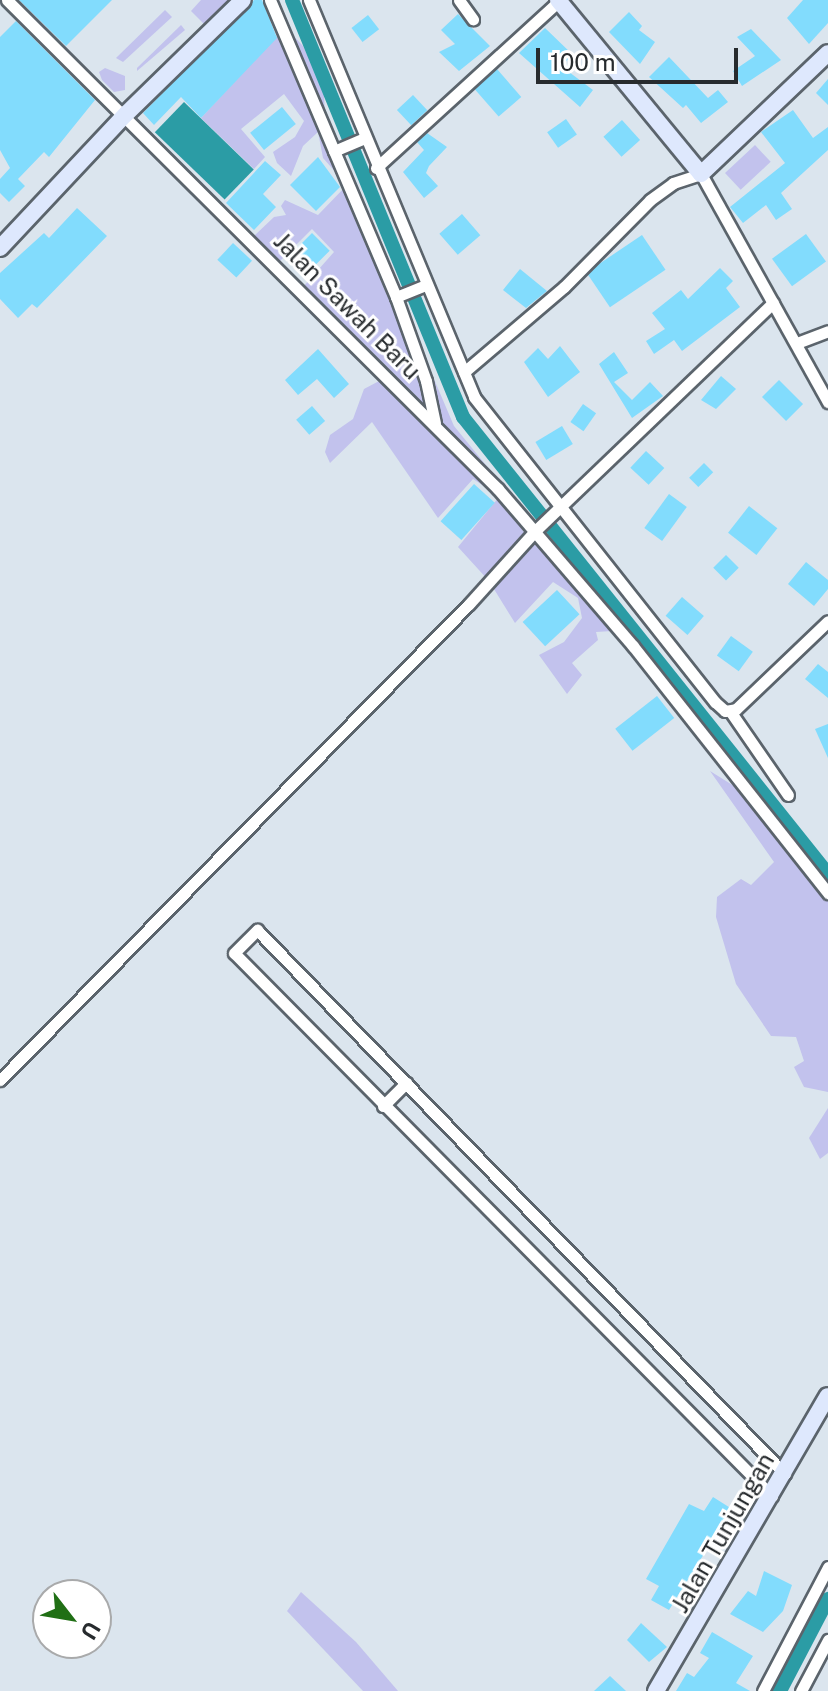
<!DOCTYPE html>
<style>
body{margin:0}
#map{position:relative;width:828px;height:1691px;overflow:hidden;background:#dbe5ee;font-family:"Public Sans",sans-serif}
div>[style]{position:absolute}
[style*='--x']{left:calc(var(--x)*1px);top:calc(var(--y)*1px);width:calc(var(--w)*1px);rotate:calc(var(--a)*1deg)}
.green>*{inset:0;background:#c2c2ed;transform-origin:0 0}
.water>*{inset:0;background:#2b9ca5;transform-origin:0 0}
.canal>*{height:14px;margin:-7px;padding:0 7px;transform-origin:7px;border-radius:7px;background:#2b9ca5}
.building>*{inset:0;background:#82dcfd;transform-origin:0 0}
.roads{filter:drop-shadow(2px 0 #5b646c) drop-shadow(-2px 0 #5b646c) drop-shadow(0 2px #5b646c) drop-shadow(0 -2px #5b646c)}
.street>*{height:11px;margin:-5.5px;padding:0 5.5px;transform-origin:5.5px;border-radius:5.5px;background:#fff}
.secondary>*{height:16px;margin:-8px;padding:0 8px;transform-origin:8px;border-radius:8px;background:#dee8fd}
span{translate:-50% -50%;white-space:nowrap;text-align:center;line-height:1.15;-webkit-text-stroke:6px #fff;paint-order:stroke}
.street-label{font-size:24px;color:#272b2e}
.north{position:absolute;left:32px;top:1579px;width:80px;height:80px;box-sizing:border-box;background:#fff;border:2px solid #a9aaab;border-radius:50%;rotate:121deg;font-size:22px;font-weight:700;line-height:32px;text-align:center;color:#272b2e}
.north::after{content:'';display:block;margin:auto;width:28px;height:36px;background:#206f15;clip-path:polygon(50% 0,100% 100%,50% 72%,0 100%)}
.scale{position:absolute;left:536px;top:48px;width:202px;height:36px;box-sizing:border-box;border:4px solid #272b2e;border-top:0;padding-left:10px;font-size:24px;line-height:28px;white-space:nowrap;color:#272b2e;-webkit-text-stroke:6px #fff;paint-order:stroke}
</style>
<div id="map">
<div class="green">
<div style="clip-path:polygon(201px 0,234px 0,207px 27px,191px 11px)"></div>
<div style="clip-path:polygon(165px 10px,172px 17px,123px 62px,116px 58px)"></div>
<div style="clip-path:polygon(181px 25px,185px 30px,137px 71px,137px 68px)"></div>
<div style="clip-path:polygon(285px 27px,303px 46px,324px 90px,325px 123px,454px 426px,494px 475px,303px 287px,334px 252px,312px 229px,279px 262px,253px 237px,274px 217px,286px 215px,281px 206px,285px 200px,318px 215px,347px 185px,323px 158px,318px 132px,303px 146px,291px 176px,277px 163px,273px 152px,295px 137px,304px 121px,284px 94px,241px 129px,265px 157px,254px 169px,201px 118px)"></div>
<div style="clip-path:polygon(105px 68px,125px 76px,125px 90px,114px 92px,102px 80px,99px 72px)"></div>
<div style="left:755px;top:145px;width:23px;height:41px;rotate:47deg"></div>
<div style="clip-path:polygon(381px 380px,488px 483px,487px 488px,473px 479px,438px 518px,372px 422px,330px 463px,325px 452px,330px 435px,353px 419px,364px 389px)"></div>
<div style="clip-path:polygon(499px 497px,528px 538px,535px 539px,612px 631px,596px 632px,598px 640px,572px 663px,582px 675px,567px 694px,539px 655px,564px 642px,582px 618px,578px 598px,553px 582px,515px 623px,489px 581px,458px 547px)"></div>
<div style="clip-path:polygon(710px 771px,750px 796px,828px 896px,828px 1092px,804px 1087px,794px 1067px,804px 1061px,796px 1037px,771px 1036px,736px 984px,716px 917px,717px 897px,741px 879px,751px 885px,774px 862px)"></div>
<div style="clip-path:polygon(828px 1108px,828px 1153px,820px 1159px,809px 1138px)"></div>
<div style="clip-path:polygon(301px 1592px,356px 1642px,398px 1691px,363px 1691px,287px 1611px)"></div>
</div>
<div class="water">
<div style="left:184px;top:102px;width:97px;height:42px;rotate:44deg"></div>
</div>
<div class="canal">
<div style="--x:292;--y:0;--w:451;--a:67.7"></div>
<div style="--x:463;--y:417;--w:585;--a:51.39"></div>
<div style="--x:780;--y:1691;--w:104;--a:-62.4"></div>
</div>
<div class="building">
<div style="clip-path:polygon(19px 0,112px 0,66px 46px)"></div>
<div style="clip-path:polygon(254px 0,262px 0,277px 38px,201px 118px,181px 97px,154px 125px,143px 113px)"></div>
<div style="clip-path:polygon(803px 0,828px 0,828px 23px,809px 44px,787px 18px)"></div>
<div style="clip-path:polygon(629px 12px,642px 26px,639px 30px,655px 42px,640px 64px,609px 32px)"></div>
<div style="clip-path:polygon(458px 14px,490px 46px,459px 71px,439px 52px,455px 44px,441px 30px)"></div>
<div style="left:368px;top:15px;width:18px;height:21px;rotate:52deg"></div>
<div style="clip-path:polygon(16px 21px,95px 100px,49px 157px,44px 152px,18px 179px,25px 186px,9px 202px,0 193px,0 179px,10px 168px,0 150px,0 37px)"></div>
<div style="clip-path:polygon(545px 28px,573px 55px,561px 66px,593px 90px,580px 107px,519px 53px)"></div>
<div style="clip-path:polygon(751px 29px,781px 60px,742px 86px,733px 71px,755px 56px,737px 37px)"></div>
<div style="clip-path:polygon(669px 57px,708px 98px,718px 90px,728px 102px,701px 123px,686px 105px,683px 108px,649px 77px)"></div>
<div style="left:497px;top:69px;width:37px;height:30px;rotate:49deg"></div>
<div style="clip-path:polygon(828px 79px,828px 105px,816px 93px)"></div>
<div style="left:413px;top:95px;width:21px;height:22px;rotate:47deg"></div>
<div style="left:282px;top:107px;width:22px;height:41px;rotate:51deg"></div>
<div style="clip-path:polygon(793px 110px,813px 138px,828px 127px,828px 150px,781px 193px,792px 209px,776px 220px,766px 205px,743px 223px,730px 207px,785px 163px,761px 132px)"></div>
<div style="left:566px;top:119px;width:19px;height:23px;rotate:55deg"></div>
<div style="left:622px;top:120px;width:27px;height:25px;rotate:48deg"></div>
<div style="clip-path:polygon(427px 133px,447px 147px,429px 166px,426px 173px,438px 186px,424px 198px,403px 172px,424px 150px,417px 142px)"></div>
<div style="clip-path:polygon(318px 157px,340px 187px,316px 211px,290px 185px)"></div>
<div style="clip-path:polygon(265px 161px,281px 175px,263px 194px,276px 207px,254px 230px,226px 203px)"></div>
<div style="clip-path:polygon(77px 208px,107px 236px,37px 308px,32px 304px,18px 318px,0 299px,0 273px,44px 233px,49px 238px)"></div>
<div style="left:462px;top:214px;width:28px;height:30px;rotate:49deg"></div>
<div style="left:312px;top:233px;width:25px;height:36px;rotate:45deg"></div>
<div style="left:806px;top:234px;width:34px;height:42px;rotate:54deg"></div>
<div style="left:642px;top:235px;width:42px;height:67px;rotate:56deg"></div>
<div style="left:233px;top:243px;width:26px;height:23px;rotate:43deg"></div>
<div style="clip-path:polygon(720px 268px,733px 281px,726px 288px,740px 307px,682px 351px,674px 340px,654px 354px,646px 341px,665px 329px,652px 313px,681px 290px,688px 299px)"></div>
<div style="clip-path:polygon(520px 269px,547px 291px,526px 308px,503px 290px)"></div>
<div style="clip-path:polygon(560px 346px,580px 372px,548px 397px,524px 362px,538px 348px,548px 359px)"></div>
<div style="clip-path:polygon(318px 349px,349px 384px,334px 398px,317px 379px,298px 395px,285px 380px)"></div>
<div style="clip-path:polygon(614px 352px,628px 373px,614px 382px,632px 400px,650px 382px,663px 396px,632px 418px,599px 364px)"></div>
<div style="clip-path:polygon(721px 376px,736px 389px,716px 409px,701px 400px)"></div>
<div style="left:779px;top:380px;width:34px;height:24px;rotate:45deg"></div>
<div style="left:583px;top:404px;width:16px;height:22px;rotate:35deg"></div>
<div style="left:312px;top:406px;width:20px;height:21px;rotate:49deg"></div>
<div style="left:562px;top:426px;width:21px;height:31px;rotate:59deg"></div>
<div style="left:646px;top:451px;width:25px;height:23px;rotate:43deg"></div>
<div style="left:704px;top:463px;width:13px;height:21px;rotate:45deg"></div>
<div style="left:474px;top:484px;width:28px;height:50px;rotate:42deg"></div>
<div style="left:669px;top:494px;width:22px;height:42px;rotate:36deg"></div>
<div style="left:749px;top:506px;width:36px;height:34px;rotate:38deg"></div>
<div style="left:726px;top:555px;width:18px;height:18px;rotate:45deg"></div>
<div style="clip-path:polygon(806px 562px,828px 580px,828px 589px,814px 606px,788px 584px)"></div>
<div style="left:557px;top:590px;width:33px;height:47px;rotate:47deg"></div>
<div style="left:682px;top:597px;width:29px;height:25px;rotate:41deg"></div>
<div style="left:731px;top:636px;width:27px;height:24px;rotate:36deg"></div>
<div style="clip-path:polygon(818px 664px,828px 672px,828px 698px,805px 679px)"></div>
<div style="left:657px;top:696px;width:28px;height:53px;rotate:52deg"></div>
<div style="clip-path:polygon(828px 724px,828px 758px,815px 729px)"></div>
<div style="clip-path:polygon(713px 1497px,732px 1509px,669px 1610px,651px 1600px,659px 1586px,646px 1579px,689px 1504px,704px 1511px)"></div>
<div style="clip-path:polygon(764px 1571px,792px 1585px,783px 1611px,763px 1632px,730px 1614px,748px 1591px,756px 1596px)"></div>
<div style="clip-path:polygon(641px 1623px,667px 1647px,649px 1662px,627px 1640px)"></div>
<div style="clip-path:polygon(712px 1632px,753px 1656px,736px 1683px,750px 1691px,676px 1691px,687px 1673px,694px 1677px,709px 1658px,700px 1653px)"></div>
<div style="clip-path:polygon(610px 1676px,626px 1691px,594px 1691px)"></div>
</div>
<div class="roads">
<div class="street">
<div style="--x:7;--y:0;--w:693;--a:44.88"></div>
<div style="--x:498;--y:489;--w:207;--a:49.3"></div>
<div style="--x:633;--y:646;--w:315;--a:51.7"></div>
<div style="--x:270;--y:0;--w:323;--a:67"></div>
<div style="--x:396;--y:297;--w:89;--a:70.3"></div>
<div style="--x:426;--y:381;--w:43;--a:77.9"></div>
<div style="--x:309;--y:0;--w:430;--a:67.4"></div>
<div style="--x:474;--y:397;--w:389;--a:51.7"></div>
<div style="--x:715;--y:702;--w:13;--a:42"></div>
<div style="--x:725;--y:711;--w:11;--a:-10"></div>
<div style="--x:736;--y:709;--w:127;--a:-43.7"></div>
<div style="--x:459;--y:0;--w:24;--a:54"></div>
<div style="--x:334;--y:151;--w:33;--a:-23"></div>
<div style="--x:376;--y:168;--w:248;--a:-42.4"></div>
<div style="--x:396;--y:297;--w:32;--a:-22"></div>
<div style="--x:797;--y:343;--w:33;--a:-21"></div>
<div style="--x:464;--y:372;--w:131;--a:-40.4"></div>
<div style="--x:564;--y:287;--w:122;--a:-45.3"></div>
<div style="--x:650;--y:200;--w:29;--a:-36"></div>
<div style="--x:673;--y:183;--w:29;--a:-18"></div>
<div style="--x:701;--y:174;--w:261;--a:60.9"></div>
<div style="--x:730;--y:711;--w:102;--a:55.4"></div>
<div style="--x:0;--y:1080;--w:668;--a:-45.42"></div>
<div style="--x:469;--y:604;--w:97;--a:-47.9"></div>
<div style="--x:534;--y:532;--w:331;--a:-43.8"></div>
<div style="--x:383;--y:1106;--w:33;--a:-45"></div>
<div style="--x:772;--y:1496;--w:764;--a:-134.73"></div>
<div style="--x:234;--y:953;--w:33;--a:-45"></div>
<div style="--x:257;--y:930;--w:758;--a:45.86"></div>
<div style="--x:763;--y:1691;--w:140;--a:-62.3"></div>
<div style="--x:801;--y:1691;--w:58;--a:-62.1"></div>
</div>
<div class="secondary">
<div style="--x:558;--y:0;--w:225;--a:50.6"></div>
<div style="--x:701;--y:174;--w:175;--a:-43.6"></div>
<div style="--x:0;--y:248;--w:184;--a:-46.8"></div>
<div style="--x:126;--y:114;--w:163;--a:-44.3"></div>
<div style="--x:656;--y:1691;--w:341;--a:-59.8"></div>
</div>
</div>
<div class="street-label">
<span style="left:347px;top:306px;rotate:45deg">Jalan Sawah Baru</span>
<span style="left:723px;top:1533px;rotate:-60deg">Jalan Tunjungan</span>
</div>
<div class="north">U</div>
<div class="scale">100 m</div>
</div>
